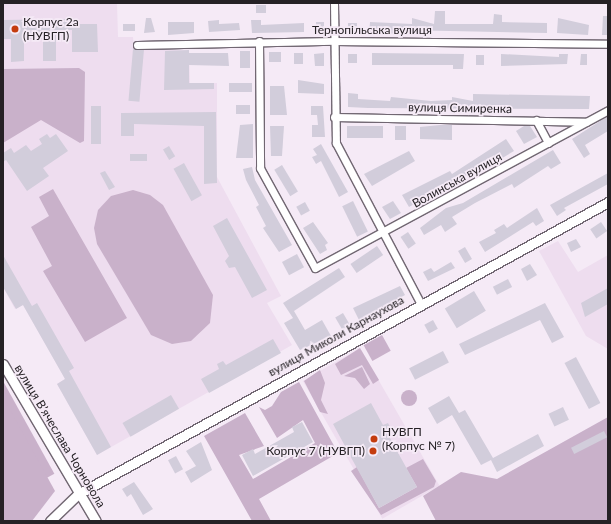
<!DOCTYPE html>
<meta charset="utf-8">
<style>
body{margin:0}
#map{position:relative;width:611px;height:524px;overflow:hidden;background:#f5eaf6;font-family:Lato,sans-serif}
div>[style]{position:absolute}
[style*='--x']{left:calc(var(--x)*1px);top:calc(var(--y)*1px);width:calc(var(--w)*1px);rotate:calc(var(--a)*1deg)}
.built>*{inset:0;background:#eeddef;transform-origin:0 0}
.green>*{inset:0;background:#c9b1ca;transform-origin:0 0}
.round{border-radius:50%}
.building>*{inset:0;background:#d2cddb;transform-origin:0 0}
.roads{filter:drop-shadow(1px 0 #716772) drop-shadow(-1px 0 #716772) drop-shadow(0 1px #716772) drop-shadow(0 -1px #716772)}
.minor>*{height:7px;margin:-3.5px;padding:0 3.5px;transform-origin:3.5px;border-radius:3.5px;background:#fff}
.major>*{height:9px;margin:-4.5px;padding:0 4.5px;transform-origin:4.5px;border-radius:4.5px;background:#fff}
.dots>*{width:11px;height:11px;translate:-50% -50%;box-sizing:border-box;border:2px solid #f5eaf6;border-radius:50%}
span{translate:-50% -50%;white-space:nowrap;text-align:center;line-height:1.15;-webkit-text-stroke:3.5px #f5eaf6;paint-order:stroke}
.poi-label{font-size:12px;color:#252125}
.left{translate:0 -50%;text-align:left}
.right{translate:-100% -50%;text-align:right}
.street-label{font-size:12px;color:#252125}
.frame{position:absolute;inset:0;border:4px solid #252125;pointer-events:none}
</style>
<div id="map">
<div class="built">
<div style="clip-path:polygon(3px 3px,117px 3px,118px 37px,133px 37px,134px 49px,189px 50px,190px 83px,217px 83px,217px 177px,281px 296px,267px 303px,292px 345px,97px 455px,57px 384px,65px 379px,63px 375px,23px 305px,15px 309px,3px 287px)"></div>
<div style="clip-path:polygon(558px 241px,578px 272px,608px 255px,608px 349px,586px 336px,539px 251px)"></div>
<div style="left:360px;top:348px;width:159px;height:66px;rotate:60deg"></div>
</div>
<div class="green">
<div style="clip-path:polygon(79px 68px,85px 72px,84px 141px,80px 143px,41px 120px,3px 143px,3px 69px)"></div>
<div style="clip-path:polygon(53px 189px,127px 318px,85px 342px,43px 271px,52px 266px,31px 227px,49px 216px,39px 197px)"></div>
<div style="clip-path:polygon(133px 190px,150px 195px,163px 205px,213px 295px,210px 323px,191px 341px,172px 344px,151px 335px,97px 244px,94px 228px,98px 210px,111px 196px)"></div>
<div style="left:382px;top:335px;width:18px;height:21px;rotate:61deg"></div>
<div style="clip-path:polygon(360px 348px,379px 380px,373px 384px,362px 365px,341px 375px,335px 364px)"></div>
<div style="clip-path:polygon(362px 367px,370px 384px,364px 389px,355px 378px,344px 376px)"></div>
<div style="clip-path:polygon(320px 370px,325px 383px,321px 400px,328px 414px,320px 412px,304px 381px)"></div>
<div style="left:3px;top:381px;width:106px;height:9px;rotate:61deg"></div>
<div style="clip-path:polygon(299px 382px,338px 453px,259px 499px,271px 521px,252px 521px,204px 436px,245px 413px,264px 446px,239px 455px,253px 479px,315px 443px,303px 420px,277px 438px,259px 407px,265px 410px,272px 406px,281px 392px)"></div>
<div class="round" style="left:401px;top:390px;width:16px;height:16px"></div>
<div style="clip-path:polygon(3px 397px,55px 491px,32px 521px,3px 521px)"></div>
<div style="clip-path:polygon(608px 417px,608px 521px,436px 521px,423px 496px,461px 472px,497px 479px)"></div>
<div style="clip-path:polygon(423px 459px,436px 481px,434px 487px,381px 515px,351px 471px,357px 467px,379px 508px,417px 487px,406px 468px)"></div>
</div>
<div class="building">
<div style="left:256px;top:5px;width:10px;height:8px"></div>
<div style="clip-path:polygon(435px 11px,445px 11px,445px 24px,493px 24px,494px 14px,502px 15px,502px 22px,547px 23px,547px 33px,401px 30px,401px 33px,369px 35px,370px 22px,412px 24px,412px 18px,434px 24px)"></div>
<div style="clip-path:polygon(603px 16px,608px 16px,608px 35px,602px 35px)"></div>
<div style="clip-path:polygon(146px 18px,151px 18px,155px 32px,144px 33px)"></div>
<div style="clip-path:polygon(558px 18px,589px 25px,588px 35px,557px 33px)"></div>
<div style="clip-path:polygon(67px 19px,67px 24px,97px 24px,98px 52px,72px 52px,72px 30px,56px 30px,56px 61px,43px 61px,43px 39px,24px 39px,24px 61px,11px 62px,11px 39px,3px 39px,3px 20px)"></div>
<div style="clip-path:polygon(219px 20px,219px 24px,239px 23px,240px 30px,209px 32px,208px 21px)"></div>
<div style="clip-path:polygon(251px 20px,261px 20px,261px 25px,304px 23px,304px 32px,252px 33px)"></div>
<div style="clip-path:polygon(168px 22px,194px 22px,194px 33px,168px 35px)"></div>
<div style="left:316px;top:22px;width:8px;height:11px"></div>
<div style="left:348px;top:23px;width:9px;height:9px"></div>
<div style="left:123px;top:24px;width:12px;height:7px"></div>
<div style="left:133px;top:49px;width:11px;height:52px;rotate:5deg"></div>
<div style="clip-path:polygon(189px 50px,189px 53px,228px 53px,229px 66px,189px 65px,189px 83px,214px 83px,214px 89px,164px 90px,165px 51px)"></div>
<div style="left:240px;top:51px;width:10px;height:17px"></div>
<div style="left:281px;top:52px;width:10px;height:12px;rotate:90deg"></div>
<div style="left:294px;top:53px;width:9px;height:11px"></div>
<div style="clip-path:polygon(324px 53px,324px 66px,315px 66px,314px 54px)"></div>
<div style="clip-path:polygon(372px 53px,464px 54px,463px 69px,453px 69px,453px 65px,372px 65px)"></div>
<div style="left:348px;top:54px;width:9px;height:9px"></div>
<div style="clip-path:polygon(501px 54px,559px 57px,559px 54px,568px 54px,567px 64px,501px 66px)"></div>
<div style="clip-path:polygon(581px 54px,587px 54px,587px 65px,580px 65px)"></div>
<div style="left:476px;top:55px;width:8px;height:10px"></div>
<div style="clip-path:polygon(298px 80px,324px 84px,324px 94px,298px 93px)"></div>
<div style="left:252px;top:83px;width:9px;height:23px;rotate:90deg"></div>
<div style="clip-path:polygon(270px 86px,284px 86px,287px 115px,270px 115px)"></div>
<div style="clip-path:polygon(348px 93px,358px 94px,358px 99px,390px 101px,391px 97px,431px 101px,452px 100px,452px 97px,473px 101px,473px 94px,590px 96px,589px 109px,368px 108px,348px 107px)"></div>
<div style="left:236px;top:105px;width:14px;height:9px"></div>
<div style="left:91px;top:106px;width:10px;height:38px"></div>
<div style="clip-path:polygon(311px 106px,323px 106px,325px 137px,312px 137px,312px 125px,318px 125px,317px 115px,311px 115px)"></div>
<div style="clip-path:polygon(216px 112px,217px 183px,204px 184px,204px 126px,134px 124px,134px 136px,121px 136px,121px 113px)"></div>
<div style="clip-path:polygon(608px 116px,608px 131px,585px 145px,590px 154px,584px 158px,572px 139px)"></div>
<div style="clip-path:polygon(253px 124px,253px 158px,236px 158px,240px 125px)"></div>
<div style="clip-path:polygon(440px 125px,452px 125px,452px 140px,420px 139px,420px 127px)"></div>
<div style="clip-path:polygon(270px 126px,284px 126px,282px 156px,271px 156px)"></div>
<div style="left:347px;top:126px;width:36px;height:12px"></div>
<div style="left:395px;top:126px;width:11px;height:14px"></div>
<div style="clip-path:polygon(524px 126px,530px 126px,537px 137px,524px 144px,516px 131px)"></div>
<div style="clip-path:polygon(47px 134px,50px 138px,56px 134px,68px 151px,43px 168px,49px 176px,27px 191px,6px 160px,3px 162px,3px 153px,11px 148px,14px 153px,26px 145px,31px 151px,42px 144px,39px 139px)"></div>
<div style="clip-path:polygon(506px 139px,514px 151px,482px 170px,462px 177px,409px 207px,402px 195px,450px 171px,452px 174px)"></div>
<div style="clip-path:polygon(321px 144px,348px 192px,339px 197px,321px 161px,316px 164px,312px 157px,317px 155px,313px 149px)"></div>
<div style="left:169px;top:146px;width:12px;height:7px;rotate:59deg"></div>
<div style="clip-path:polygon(553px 150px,561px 163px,551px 169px,548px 166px,514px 188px,512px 184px,475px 203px,452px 217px,457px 224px,445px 232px,441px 225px,424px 235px,420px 228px,446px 208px,463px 203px)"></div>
<div style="clip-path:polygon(409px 151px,415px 161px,372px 186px,364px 174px)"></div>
<div style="left:130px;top:154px;width:17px;height:7px"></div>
<div style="left:184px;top:163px;width:37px;height:12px;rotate:61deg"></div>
<div style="left:282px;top:165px;width:31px;height:9px;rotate:59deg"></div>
<div style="clip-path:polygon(252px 167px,255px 180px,292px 245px,279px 252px,263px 228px,266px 226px,256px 207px,259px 205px,246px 180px,243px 169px)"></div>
<div style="clip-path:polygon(105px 171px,115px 187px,109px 190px,100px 173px)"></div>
<div style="clip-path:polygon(608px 173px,608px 184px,564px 208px,566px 210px,557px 216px,550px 205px)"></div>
<div style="left:353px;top:201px;width:34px;height:12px;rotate:64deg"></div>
<div style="clip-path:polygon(393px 201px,401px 213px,390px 219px,382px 207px)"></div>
<div style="left:305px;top:202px;width:10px;height:10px;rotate:61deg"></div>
<div style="clip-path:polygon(537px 208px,544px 221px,536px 226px,533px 222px,485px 252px,479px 242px,496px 233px,494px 230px,504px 224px,507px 228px)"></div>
<div style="clip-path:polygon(227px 218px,267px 290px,252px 298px,235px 267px,229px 268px,225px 261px,229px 256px,213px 226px)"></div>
<div style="clip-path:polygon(313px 222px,328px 243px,325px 245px,327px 250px,320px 254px,303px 228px)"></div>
<div style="left:601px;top:222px;width:11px;height:13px;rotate:56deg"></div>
<div style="left:408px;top:232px;width:14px;height:9px;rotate:56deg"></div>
<div style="clip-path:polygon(576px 239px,581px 247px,571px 252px,567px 243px)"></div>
<div style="left:377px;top:246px;width:11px;height:32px;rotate:56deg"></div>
<div style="left:465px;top:247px;width:14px;height:8px;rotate:60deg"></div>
<div style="left:297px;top:254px;width:15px;height:17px;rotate:62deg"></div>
<div style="clip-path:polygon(3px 255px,32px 306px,37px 303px,74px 368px,69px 371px,111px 447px,97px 455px,57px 384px,65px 379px,23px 305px,16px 309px,3px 287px)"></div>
<div style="clip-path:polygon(451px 262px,455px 268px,428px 281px,423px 272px,431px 268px,434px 272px)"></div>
<div style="clip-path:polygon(530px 264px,537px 275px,527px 281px,521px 269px)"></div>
<div style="clip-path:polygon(339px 268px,345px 277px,294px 311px,305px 330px,322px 320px,331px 336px,300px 350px,284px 323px,293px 318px,283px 303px)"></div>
<div style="left:508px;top:279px;width:9px;height:17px;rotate:63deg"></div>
<div style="clip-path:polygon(400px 286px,405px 295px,359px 320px,353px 308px)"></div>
<div style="clip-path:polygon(608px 288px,608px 304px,585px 317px,581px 303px)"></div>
<div style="left:474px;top:291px;width:23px;height:34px;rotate:59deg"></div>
<div style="clip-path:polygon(545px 303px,564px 337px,552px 343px,540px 320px,465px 355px,459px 344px)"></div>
<div style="left:343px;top:313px;width:14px;height:9px;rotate:60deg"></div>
<div style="left:433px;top:320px;width:10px;height:10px;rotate:61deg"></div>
<div style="clip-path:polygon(273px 339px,281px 353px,209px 393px,201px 379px,219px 369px,217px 364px,223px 361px,226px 365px)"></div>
<div style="left:443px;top:351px;width:13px;height:38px;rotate:63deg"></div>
<div style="left:576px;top:357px;width:52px;height:13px;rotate:62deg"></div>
<div style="left:171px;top:395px;width:16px;height:56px;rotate:60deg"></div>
<div style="clip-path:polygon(449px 396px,459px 413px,465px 410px,493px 458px,538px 434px,544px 446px,497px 472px,491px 460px,481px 465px,452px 415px,437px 424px,428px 408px)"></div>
<div style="clip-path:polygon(371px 403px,383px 425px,388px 423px,391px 429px,386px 431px,417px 487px,379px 508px,348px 452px,344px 454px,341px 448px,345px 446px,333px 424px)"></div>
<div style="left:563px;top:407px;width:14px;height:16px;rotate:65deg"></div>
<div style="clip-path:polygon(302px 422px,313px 442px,253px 476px,242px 455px,253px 449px,255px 454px,294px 432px,292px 427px)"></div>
<div style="left:604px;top:431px;width:7px;height:37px;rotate:63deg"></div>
<div style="clip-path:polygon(201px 442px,212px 470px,191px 483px,185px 472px,196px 466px,186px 451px)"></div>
<div style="left:176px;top:456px;width:15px;height:9px;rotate:62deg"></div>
<div style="clip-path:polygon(134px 482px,153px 509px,143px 515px,131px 494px,127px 497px,122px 489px)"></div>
</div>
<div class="roads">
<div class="minor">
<div style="--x:334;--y:3;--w:140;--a:89.2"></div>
<div style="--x:336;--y:143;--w:182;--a:62.2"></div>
<div style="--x:259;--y:41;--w:127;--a:89.5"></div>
<div style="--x:260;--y:168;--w:114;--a:61.2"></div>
<div style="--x:315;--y:268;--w:333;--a:-28.3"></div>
<div style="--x:137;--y:45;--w:197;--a:-1.2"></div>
<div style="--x:334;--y:41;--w:274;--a:0.6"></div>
<div style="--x:334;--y:117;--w:252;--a:1.1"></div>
<div style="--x:536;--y:120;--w:26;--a:62"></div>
</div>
<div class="major">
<div style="--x:3;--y:364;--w:182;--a:59.4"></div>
<div style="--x:50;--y:521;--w:39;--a:-44"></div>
<div style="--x:78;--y:494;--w:605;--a:-28.85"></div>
</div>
</div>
<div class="dots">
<div style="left:15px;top:29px;background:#c43c0e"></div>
<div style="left:374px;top:439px;background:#c43c0e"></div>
<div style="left:373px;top:451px;background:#c43c0e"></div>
</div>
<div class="poi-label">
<span class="left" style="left:23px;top:29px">Корпус 2а<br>(НУВГП)</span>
<span class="left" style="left:382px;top:439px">НУВГП<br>(Корпус № 7)</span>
<span class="right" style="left:365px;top:451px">Корпус 7 (НУВГП)</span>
</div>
<div class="street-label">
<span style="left:372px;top:30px">Тернопільська вулиця</span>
<span style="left:460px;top:108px;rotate:1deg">вулиця Симиренка</span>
<span style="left:457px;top:180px;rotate:-29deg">Волинська вулиця</span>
<span style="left:336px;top:336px;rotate:-29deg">вулиця Миколи Карнаухова</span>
<span style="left:60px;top:436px;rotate:59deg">вулиця Вʼячеслава Чорновола</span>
</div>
<div class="frame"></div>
</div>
